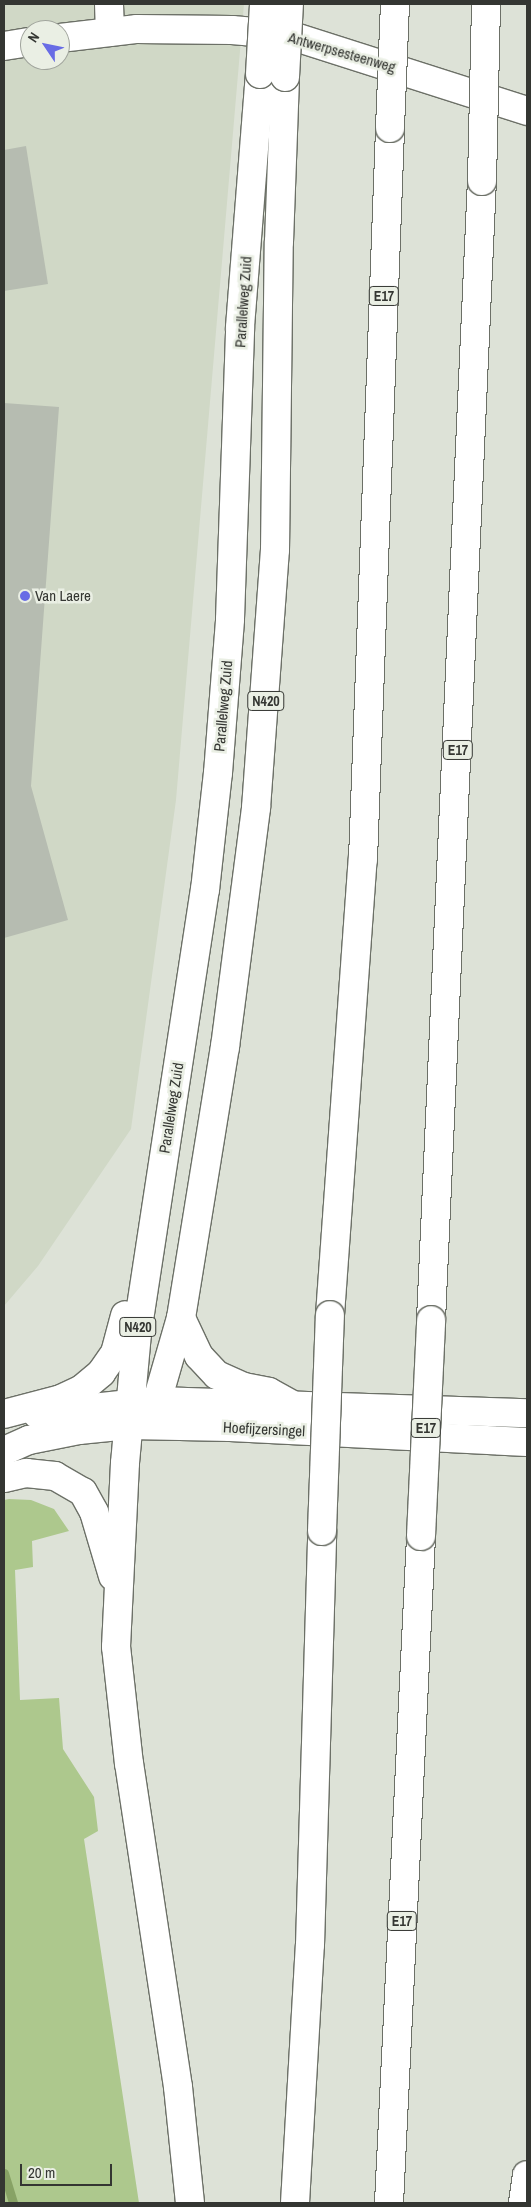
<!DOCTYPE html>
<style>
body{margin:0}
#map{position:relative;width:531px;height:2207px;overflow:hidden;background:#dde2d7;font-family:"Archivo Narrow",sans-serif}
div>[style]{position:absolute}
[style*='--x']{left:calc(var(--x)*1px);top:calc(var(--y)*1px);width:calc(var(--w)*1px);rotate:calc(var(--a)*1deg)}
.built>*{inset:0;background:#d0d8c6}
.green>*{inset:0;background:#adc88d}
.stream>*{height:9px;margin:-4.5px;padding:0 4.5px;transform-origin:4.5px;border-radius:4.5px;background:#87a265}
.building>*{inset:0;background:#b6bcb1}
.roads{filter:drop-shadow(1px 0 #6c7067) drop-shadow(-1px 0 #6c7067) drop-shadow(0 1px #6c7067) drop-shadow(0 -1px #6c7067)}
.minor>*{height:28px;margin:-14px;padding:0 14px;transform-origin:14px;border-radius:14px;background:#fff}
.highway>*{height:28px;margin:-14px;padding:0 14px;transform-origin:14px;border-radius:14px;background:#fff}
.bridges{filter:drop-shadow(1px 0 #6c7067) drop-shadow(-1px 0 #6c7067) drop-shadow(0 1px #6c7067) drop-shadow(0 -1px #6c7067)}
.highway-bridge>*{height:28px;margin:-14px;padding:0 14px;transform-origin:14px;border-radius:14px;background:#fff}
.dots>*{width:14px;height:14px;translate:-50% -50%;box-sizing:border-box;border:2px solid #eaefe4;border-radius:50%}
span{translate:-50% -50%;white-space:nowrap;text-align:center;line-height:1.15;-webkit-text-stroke:5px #eaefe4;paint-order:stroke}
.shield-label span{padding:1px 4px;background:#eaefe4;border:1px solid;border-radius:4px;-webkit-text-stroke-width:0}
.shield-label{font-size:14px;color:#343632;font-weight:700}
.street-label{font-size:15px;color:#343632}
.poi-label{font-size:15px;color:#343632}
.left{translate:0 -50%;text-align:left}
.frame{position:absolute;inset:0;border:5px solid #343632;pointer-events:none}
.north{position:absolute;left:20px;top:20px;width:50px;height:50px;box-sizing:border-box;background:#eaefe4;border:1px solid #a1a59d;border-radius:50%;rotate:304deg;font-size:14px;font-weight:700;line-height:20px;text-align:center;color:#343632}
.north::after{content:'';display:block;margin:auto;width:18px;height:22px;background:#686ce5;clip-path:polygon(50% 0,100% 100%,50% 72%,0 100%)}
.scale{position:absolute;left:20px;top:2164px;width:92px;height:22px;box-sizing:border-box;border:2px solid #343632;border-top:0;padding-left:6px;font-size:15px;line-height:18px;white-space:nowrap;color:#343632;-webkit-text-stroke:4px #eaefe4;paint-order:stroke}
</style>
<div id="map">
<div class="built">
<div style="clip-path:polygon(evenodd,4px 4px,244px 4px,176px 800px,131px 1129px,38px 1266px,4px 1306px,4px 4px,30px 30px,60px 30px,60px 60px,30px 60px,30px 30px)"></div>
</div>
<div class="green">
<div style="clip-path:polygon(9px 1499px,31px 1500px,54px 1509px,69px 1531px,32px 1541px,33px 1567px,15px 1570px,20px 1700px,59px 1698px,63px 1749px,94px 1797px,98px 1831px,84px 1839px,139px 2203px,4px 2203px,4px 1500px)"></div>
</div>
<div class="stream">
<div style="--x:4;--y:2173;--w:31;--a:73"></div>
</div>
<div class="building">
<div style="clip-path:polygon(26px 146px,48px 284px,4px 291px,4px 150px)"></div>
<div style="clip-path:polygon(4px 403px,59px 407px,31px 786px,68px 920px,4px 938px)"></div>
</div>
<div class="roads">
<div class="minor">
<div style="--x:109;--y:4;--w:28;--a:88"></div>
<div style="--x:60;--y:38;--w:78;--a:-6.7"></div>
<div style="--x:137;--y:29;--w:95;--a:0.6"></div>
<div style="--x:232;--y:30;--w:57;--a:5"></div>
<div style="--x:289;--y:35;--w:250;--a:17.7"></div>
<div style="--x:4;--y:46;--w:26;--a:-9"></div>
<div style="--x:37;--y:1414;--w:121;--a:-6.2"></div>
<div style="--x:157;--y:1401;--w:370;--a:1.9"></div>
<div style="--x:4;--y:1451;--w:27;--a:-24"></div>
<div style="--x:29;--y:1440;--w:51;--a:-11.3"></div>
<div style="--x:79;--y:1430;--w:50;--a:-5.7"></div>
<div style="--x:129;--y:1425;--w:101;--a:1.1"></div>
<div style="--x:230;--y:1427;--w:297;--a:2.9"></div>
</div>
<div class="highway">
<div style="--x:330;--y:1315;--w:457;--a:-85.9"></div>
<div style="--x:363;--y:859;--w:731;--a:-87.88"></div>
<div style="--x:181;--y:1318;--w:42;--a:64.7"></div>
<div style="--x:199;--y:1356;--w:26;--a:47"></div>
<div style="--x:217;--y:1375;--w:30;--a:24"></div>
<div style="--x:244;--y:1387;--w:25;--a:11"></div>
<div style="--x:269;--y:1392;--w:29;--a:29"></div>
<div style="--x:431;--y:1320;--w:1140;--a:-87.44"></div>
<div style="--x:4;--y:1414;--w:59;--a:-14.7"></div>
<div style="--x:61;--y:1399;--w:23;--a:-25"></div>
<div style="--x:82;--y:1389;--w:25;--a:-40"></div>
<div style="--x:101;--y:1373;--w:24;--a:-55"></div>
<div style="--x:115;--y:1353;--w:39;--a:-75"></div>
<div style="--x:129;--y:1425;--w:37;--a:-41"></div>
<div style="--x:157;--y:1401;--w:86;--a:-73.9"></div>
<div style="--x:181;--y:1318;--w:275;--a:-80.8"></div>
<div style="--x:225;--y:1047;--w:241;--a:-82.6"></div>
<div style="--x:256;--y:808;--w:259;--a:-85.8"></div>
<div style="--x:275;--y:550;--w:308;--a:-89.3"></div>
<div style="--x:279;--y:242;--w:165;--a:-87.9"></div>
<div style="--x:4;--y:1478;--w:23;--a:-13"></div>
<div style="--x:26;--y:1473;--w:29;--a:6"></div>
<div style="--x:55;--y:1476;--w:32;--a:30"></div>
<div style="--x:83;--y:1492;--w:23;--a:61"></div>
<div style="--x:94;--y:1512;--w:67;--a:73.5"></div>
<div style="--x:190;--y:2203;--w:117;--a:-95.9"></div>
<div style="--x:178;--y:2087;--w:327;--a:-98.6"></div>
<div style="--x:129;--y:1764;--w:118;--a:-96.3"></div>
<div style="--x:116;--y:1647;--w:184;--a:-87.2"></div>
<div style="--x:125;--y:1463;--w:131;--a:-84.7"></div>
<div style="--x:137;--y:1333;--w:448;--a:-81.3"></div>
<div style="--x:205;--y:890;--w:118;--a:-83.7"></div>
<div style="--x:218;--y:773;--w:154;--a:-85.5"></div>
<div style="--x:230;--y:619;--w:292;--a:-88"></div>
<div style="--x:240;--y:327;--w:254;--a:-85.5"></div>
<div style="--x:295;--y:2203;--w:258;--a:-86.7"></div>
<div style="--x:310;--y:1945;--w:414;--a:-88.3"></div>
<div style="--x:389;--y:2203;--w:668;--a:-87.25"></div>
<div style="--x:523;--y:2203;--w:28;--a:-82"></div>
</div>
</div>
<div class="bridges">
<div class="highway-bridge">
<div style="--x:260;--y:74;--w:70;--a:-86.7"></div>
<div style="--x:285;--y:77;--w:73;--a:-86.9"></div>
<div style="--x:390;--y:128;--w:124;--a:-87.7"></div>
<div style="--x:482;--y:181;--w:177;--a:-88.7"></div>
<div style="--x:322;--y:1531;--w:216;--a:-87.9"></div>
<div style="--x:421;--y:1536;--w:216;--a:-87.3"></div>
</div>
</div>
<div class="dots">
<div style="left:25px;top:596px;background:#686ce5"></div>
</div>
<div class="shield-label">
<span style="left:384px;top:296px">E17</span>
<span style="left:266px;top:701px">N420</span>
<span style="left:458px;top:750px">E17</span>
<span style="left:138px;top:1327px">N420</span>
<span style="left:426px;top:1428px">E17</span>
<span style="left:402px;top:1921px">E17</span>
</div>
<div class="street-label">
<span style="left:342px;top:52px;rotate:16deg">Antwerpsesteenweg</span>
<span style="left:243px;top:302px;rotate:-86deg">Parallelweg Zuid</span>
<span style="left:223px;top:706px;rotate:-85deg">Parallelweg Zuid</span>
<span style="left:171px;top:1108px;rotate:-81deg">Parallelweg Zuid</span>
<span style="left:264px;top:1429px;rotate:3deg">Hoefijzersingel</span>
</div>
<div class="poi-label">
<span class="left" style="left:35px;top:596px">Van Laere</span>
</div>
<div class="frame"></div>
<div class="north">N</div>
<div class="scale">20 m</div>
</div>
